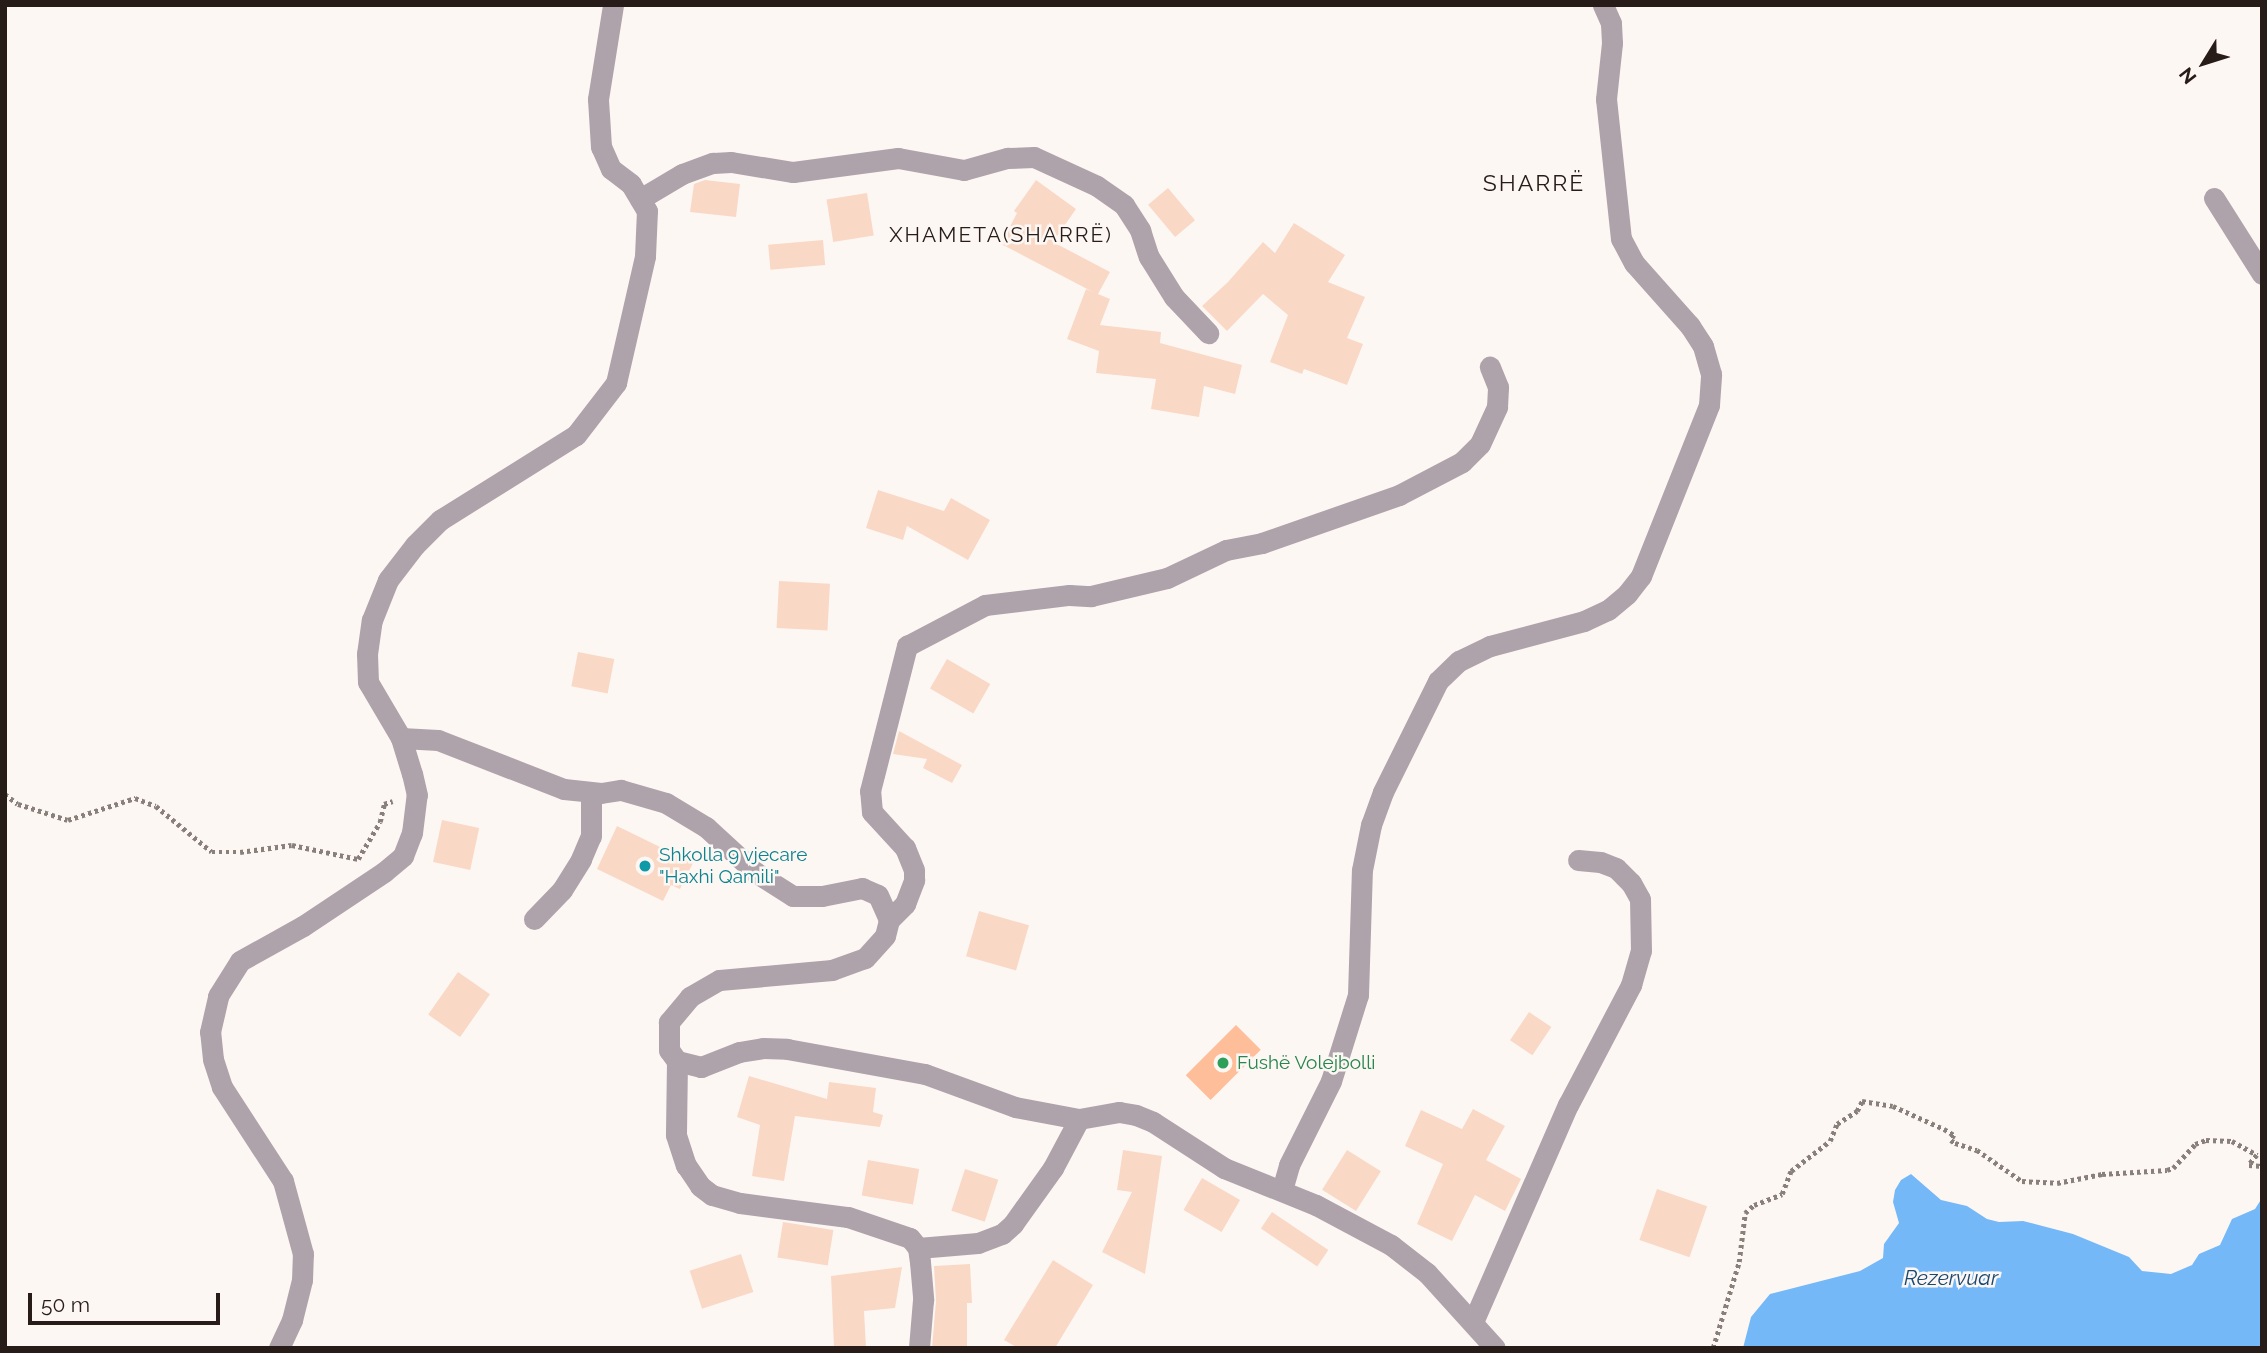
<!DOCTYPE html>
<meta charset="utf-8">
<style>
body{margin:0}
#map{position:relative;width:2267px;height:1353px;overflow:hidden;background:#fdf7f4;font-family:Raleway,sans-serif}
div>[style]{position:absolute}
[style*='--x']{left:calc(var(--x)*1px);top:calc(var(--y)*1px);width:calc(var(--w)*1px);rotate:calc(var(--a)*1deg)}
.green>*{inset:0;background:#febe99;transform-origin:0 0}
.water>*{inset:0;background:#75b8f7}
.building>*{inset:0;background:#fad8c6;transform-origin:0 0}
.path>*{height:4.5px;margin-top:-2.25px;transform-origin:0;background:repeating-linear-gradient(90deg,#89807c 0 3.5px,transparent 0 7px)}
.minor>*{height:21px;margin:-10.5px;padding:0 10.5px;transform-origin:10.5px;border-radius:10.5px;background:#afa3ab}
.dots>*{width:19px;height:19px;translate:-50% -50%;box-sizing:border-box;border:4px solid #fdf7f4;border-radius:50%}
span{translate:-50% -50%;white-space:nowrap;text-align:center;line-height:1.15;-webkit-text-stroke:5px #fdf7f4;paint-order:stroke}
.culture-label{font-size:19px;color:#0d838f}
.left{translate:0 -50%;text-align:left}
.leisure-label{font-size:19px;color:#27864d}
.neighbourhood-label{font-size:21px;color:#271c17;letter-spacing:2px}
.water-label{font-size:21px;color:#194871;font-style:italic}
.quarter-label{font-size:23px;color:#271c17;letter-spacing:2px}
.frame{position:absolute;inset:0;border:7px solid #271c17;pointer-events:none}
.north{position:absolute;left:2169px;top:28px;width:70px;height:70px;-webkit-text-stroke:5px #fdf7f4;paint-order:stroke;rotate:232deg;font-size:19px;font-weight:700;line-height:28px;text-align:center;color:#271c17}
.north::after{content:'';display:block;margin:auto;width:24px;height:32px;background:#271c17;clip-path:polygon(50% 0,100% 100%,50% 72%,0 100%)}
.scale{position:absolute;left:28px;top:1293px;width:192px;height:32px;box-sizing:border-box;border:4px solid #271c17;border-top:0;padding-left:9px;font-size:21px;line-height:24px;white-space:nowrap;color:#271c17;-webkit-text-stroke:5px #fdf7f4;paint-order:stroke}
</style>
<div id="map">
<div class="green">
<div style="left:1236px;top:1025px;width:35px;height:71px;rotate:45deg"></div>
</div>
<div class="water">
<div style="clip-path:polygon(1911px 1174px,1941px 1200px,1967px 1206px,1987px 1219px,1999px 1222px,2023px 1221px,2073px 1234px,2129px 1257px,2142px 1271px,2171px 1274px,2192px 1265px,2199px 1254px,2220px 1245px,2232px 1219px,2255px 1209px,2262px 1198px,2262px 1348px,1743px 1348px,1751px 1317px,1770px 1294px,1860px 1271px,1883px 1258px,1884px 1244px,1899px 1223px,1893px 1202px,1895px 1190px,1901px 1180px)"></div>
</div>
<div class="building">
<div style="clip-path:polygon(705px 180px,740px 184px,736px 217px,690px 212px,694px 184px)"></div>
<div style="clip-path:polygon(1036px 180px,1076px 209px,1053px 242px,1110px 272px,1098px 294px,1110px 299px,1100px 325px,1161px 332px,1160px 343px,1242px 365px,1235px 394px,1204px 386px,1199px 417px,1151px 409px,1156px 379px,1096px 373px,1099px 351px,1067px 339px,1086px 289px,1093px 292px,1001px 244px,1017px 213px,1014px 211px)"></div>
<div style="left:1168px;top:188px;width:42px;height:26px;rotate:50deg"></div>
<div style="left:867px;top:193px;width:43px;height:41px;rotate:81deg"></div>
<div style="clip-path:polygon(1294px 223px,1345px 255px,1328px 282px,1365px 297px,1347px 338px,1363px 344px,1347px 385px,1304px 369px,1302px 374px,1270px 362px,1288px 315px,1263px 294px,1227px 331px,1202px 306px,1228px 282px,1263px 242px,1275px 253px)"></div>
<div style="left:823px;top:240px;width:25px;height:55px;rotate:85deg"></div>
<div style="clip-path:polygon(878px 490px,944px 511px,951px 498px,990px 520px,968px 560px,907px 526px,903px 540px,866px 528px)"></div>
<div style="left:779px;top:581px;width:51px;height:47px;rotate:3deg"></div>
<div style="left:578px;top:652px;width:37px;height:35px;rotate:11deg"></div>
<div style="left:947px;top:659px;width:50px;height:34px;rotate:30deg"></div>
<div style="clip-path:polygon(899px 731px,962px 765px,952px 783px,923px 768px,927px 759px,893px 754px)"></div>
<div style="left:442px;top:820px;width:38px;height:43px;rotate:12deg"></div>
<div style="clip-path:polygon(617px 826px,693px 863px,680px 889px,671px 885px,663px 901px,597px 869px)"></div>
<div style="left:979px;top:911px;width:52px;height:47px;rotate:16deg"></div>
<div style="left:458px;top:972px;width:39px;height:52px;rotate:35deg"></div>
<div style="left:1529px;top:1012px;width:27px;height:34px;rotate:34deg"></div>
<div style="clip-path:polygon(749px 1076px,827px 1099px,829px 1082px,876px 1088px,873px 1112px,883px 1115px,880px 1127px,795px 1116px,784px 1181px,752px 1176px,760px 1125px,737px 1117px)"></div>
<div style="clip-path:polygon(1473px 1109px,1505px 1126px,1486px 1160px,1521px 1179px,1505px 1211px,1475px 1195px,1452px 1241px,1417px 1224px,1443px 1164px,1405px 1146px,1421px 1110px,1462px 1129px)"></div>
<div style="clip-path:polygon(1123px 1150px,1162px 1156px,1145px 1274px,1102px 1252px,1132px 1192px,1117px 1190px)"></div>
<div style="left:1347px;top:1150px;width:40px;height:47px;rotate:32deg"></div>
<div style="left:868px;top:1160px;width:52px;height:36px;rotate:10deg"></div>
<div style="left:965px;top:1169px;width:35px;height:44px;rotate:18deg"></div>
<div style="left:1202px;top:1178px;width:44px;height:37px;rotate:30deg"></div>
<div style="left:1657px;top:1189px;width:53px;height:54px;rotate:19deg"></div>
<div style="left:1272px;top:1212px;width:68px;height:20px;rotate:34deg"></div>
<div style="left:783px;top:1222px;width:51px;height:36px;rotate:9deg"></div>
<div style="left:741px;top:1254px;width:40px;height:54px;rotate:72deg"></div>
<div style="clip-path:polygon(1053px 1260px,1093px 1285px,1055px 1348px,1018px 1348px,1004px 1340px)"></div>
<div style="clip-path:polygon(970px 1264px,972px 1303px,967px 1303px,967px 1348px,932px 1348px,936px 1301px,934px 1266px)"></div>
<div style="clip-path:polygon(902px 1267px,895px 1308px,864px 1311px,866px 1348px,834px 1348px,831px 1276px)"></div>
</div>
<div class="path">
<div style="--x:5;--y:794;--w:16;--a:38"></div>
<div style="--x:18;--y:804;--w:52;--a:17.7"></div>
<div style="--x:68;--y:820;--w:71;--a:-18.2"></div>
<div style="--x:135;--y:798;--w:22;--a:21"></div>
<div style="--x:156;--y:806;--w:72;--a:39.4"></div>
<div style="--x:212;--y:852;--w:28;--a:0"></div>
<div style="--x:240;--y:852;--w:52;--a:-7.7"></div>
<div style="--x:292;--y:845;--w:67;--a:12"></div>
<div style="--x:358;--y:859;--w:43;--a:-59.3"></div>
<div style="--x:380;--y:822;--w:18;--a:-77"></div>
<div style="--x:384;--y:804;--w:9;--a:-18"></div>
<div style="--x:1713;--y:1348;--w:90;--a:-73.2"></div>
<div style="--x:1739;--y:1262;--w:49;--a:-83"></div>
<div style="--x:1745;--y:1213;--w:12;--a:-42"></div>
<div style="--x:1754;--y:1205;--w:30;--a:-21"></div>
<div style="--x:1782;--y:1194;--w:25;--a:-69"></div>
<div style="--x:1791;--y:1171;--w:49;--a:-37.6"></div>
<div style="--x:1830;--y:1141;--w:18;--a:-68"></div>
<div style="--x:1837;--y:1124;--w:24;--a:-33"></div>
<div style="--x:1857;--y:1111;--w:11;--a:-63"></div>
<div style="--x:1862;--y:1101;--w:31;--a:9"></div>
<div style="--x:1893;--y:1106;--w:56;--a:24.3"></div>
<div style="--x:1944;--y:1129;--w:12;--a:31"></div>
<div style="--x:1954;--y:1135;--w:6;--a:121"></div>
<div style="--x:1951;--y:1140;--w:5;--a:37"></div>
<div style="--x:1955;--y:1143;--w:23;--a:18"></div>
<div style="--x:1977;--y:1150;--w:55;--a:34.6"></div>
<div style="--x:2022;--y:1181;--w:35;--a:3"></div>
<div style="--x:2057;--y:1183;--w:46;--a:-11.3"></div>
<div style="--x:2102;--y:1174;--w:65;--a:-3.5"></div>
<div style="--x:2167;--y:1170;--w:6;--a:-18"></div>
<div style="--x:2173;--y:1168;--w:33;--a:-47"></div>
<div style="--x:2195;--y:1144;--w:12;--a:-20"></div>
<div style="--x:2206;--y:1140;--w:26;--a:2"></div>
<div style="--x:2232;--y:1141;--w:29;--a:29"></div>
<div style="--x:2257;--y:1155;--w:13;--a:129"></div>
<div style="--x:2249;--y:1165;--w:13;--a:4"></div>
</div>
<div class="minor">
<div style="--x:2214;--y:198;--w:90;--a:57.7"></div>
<div style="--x:640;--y:199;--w:49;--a:-30.8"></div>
<div style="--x:682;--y:174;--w:33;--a:-20"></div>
<div style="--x:713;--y:163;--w:18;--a:-3"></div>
<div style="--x:731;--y:162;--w:63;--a:9.2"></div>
<div style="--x:793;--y:172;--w:106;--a:-7.6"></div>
<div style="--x:898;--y:158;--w:67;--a:10.3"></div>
<div style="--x:964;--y:170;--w:45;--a:-15.6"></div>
<div style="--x:1007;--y:158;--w:27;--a:-2"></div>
<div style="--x:1034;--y:157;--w:69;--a:24.7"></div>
<div style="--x:1097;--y:186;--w:33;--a:35"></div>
<div style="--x:1124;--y:205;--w:30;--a:57"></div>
<div style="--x:1140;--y:230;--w:28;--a:72"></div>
<div style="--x:1149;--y:257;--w:47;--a:58"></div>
<div style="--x:1174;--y:297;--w:50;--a:46.6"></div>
<div style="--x:401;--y:738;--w:37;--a:3"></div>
<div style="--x:438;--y:740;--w:135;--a:21.3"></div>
<div style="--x:564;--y:789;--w:37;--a:6"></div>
<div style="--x:601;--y:793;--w:20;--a:-9"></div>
<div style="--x:621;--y:790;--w:47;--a:16.1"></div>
<div style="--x:666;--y:803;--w:47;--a:31"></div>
<div style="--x:706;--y:827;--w:67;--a:42.6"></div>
<div style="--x:755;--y:872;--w:45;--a:32.3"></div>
<div style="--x:793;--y:896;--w:29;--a:0"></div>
<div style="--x:822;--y:896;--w:41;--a:-11.3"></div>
<div style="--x:862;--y:888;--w:17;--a:24"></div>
<div style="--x:878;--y:895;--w:27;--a:66"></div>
<div style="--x:889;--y:920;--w:16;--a:104"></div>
<div style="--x:885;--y:936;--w:30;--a:132"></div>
<div style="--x:865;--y:958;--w:35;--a:160"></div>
<div style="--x:832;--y:970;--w:113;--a:174.9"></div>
<div style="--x:719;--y:980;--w:34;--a:150"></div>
<div style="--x:690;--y:997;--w:33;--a:130"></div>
<div style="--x:669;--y:1022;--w:28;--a:90"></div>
<div style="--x:669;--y:1050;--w:14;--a:54"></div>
<div style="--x:677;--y:1061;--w:25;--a:14"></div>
<div style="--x:701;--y:1067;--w:41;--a:-21.5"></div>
<div style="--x:739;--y:1052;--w:24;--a:-9"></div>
<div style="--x:763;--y:1048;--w:24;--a:2"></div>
<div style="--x:787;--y:1049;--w:140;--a:10.3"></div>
<div style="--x:925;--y:1074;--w:96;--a:20.1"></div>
<div style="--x:1015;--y:1107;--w:65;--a:10.6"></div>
<div style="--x:1079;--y:1119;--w:41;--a:-9.9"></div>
<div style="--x:1119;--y:1112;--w:17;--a:10"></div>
<div style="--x:1136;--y:1115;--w:18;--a:22"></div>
<div style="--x:1153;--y:1122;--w:85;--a:32.9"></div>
<div style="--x:1224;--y:1168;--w:99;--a:21.9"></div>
<div style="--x:1316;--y:1205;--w:85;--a:28.1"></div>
<div style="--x:1391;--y:1245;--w:46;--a:37.9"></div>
<div style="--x:1427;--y:1273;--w:101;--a:47.8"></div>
<div style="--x:534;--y:919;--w:40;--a:-46"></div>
<div style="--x:562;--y:890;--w:36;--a:-58"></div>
<div style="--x:581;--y:859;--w:25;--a:-67"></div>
<div style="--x:591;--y:836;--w:43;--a:-90"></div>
<div style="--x:889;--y:920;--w:23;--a:-45"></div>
<div style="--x:905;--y:904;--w:26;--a:-69"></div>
<div style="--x:914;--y:880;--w:10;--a:-90"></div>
<div style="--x:914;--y:870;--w:24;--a:-112"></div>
<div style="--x:905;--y:848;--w:49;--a:-132.5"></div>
<div style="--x:872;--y:812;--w:21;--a:-95"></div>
<div style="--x:870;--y:791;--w:150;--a:-75.7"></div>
<div style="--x:907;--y:646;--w:88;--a:-27.7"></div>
<div style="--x:985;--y:605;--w:85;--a:-6.8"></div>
<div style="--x:1069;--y:595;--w:22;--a:3"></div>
<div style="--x:1091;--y:596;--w:78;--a:-13.3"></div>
<div style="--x:1167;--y:578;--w:65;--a:-25.4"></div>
<div style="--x:1226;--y:550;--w:37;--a:-11"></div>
<div style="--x:1262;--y:543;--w:145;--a:-19.3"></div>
<div style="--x:1399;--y:495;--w:71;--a:-27.6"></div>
<div style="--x:1462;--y:462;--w:25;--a:-45"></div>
<div style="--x:1480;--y:444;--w:41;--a:-65.3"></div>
<div style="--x:1497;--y:407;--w:20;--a:-87"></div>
<div style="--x:1498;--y:387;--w:22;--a:-112"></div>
<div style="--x:677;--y:1061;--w:74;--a:90.8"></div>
<div style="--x:676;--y:1135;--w:32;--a:72"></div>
<div style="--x:686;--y:1165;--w:25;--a:56"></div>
<div style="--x:700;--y:1186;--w:15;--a:37"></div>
<div style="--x:712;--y:1195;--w:29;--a:16"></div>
<div style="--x:740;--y:1203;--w:109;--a:7.4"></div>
<div style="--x:848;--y:1217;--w:65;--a:18.7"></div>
<div style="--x:910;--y:1238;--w:13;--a:51"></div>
<div style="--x:918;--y:1248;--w:14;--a:82"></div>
<div style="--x:920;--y:1262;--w:38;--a:85"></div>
<div style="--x:923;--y:1300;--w:48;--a:94.8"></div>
<div style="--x:1282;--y:1190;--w:26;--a:-74"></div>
<div style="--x:1289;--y:1165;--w:94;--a:-63.4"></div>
<div style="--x:1331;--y:1081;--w:90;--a:-72.6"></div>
<div style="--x:1358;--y:995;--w:125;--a:-88.2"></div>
<div style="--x:1362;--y:870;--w:46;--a:-78.7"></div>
<div style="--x:1371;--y:825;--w:35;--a:-70"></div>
<div style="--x:1383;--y:792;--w:124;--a:-63.6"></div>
<div style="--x:1438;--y:681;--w:29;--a:-44"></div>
<div style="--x:1459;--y:661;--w:34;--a:-26"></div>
<div style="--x:1490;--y:646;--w:97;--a:-14.9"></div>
<div style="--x:1584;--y:621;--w:26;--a:-25"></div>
<div style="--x:1608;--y:610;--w:25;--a:-40"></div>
<div style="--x:1627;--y:594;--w:23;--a:-52"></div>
<div style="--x:1641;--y:576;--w:184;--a:-68.3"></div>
<div style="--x:1709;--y:405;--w:31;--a:-86"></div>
<div style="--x:1711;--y:374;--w:29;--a:-106"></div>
<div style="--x:1703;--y:346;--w:24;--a:-123"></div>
<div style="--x:1690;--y:326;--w:84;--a:-131.6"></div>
<div style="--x:1634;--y:263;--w:27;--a:-118"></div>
<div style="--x:1621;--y:239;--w:141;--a:-96.1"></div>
<div style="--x:1606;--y:99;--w:56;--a:-83.9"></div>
<div style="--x:1612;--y:43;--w:20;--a:-93"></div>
<div style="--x:1611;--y:23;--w:20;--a:-114"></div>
<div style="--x:918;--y:1248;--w:60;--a:-4.8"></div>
<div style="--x:978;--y:1243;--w:26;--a:-21"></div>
<div style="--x:1002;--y:1234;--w:15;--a:-42"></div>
<div style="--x:1013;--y:1224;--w:69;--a:-54.5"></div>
<div style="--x:1053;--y:1168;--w:55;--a:-62"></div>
<div style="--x:1473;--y:1322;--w:237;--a:-66.4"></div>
<div style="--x:1568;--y:1105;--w:136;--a:-62.3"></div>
<div style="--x:1631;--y:985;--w:35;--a:-74"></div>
<div style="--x:1641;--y:951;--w:52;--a:-91.1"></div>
<div style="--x:1640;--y:899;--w:18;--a:-119"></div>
<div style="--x:1631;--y:883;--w:21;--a:-135"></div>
<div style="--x:1616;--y:868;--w:17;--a:-159"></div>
<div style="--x:1600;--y:862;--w:22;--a:-175"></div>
<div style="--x:279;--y:1348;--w:31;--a:-65"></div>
<div style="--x:292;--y:1320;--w:41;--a:-76"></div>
<div style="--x:302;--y:1280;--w:26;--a:-88"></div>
<div style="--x:303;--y:1254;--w:76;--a:-105.3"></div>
<div style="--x:283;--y:1181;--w:112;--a:-123"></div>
<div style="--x:222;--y:1087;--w:29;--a:-108"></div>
<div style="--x:213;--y:1059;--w:27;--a:-96"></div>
<div style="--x:210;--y:1032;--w:37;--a:-77"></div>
<div style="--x:218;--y:996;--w:41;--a:-57.8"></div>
<div style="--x:240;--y:961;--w:72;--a:-29.1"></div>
<div style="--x:303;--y:926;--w:97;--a:-33.7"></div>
<div style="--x:384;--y:872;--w:25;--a:-40"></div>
<div style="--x:403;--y:856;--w:25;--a:-69"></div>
<div style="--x:412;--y:833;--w:38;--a:-83"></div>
<div style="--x:417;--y:795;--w:22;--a:-103"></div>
<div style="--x:412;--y:774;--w:38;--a:-107"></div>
<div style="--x:401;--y:738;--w:65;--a:-120.5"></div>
<div style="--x:368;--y:682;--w:28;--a:-92"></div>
<div style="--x:367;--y:654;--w:34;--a:-82"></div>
<div style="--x:372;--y:620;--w:43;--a:-68.2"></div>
<div style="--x:388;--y:580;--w:44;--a:-52.4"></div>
<div style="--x:415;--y:545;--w:35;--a:-45"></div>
<div style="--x:440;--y:520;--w:160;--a:-32"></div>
<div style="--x:576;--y:435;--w:66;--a:-52.4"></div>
<div style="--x:616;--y:383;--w:130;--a:-77.1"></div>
<div style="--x:645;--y:256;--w:45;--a:-87.5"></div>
<div style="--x:647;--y:211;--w:31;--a:-121"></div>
<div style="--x:631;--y:184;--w:25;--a:-143"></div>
<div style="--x:611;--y:169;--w:24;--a:-114"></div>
<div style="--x:601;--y:147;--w:48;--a:-93.6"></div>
<div style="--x:598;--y:99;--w:95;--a:-80.9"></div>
</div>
<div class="dots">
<div style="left:645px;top:866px;background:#0f9aa8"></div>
<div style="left:1223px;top:1063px;background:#2e9e5b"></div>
</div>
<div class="culture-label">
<span class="left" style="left:659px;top:866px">Shkolla 9 vjecare<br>"Haxhi Qamili"</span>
</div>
<div class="leisure-label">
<span class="left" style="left:1237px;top:1063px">Fushë Volejbolli</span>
</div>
<div class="neighbourhood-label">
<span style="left:1001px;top:235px">XHAMETA(SHARRË)</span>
</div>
<div class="water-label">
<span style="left:1951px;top:1278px">Rezervuar</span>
</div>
<div class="quarter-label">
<span style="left:1534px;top:183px">SHARRË</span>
</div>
<div class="frame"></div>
<div class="north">N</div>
<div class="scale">50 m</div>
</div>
